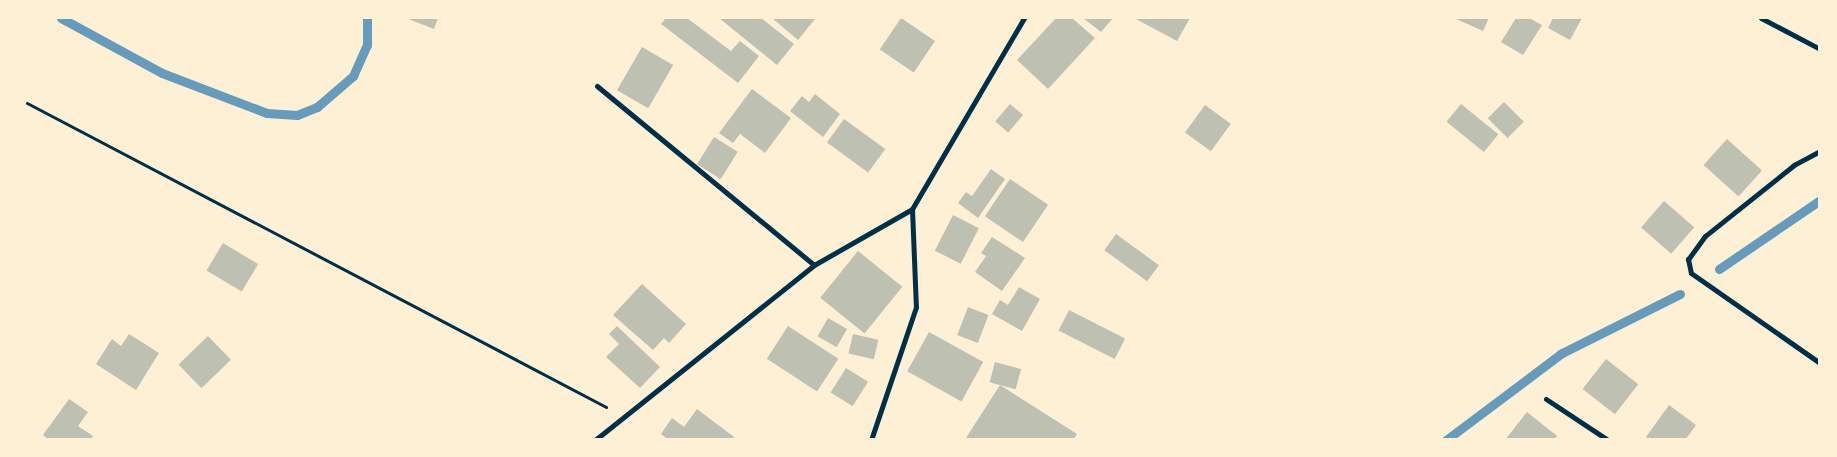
<!DOCTYPE html>
<style>
body{margin:0}
#map{position:relative;width:1837px;height:457px;overflow:hidden;background:#fdf0d5;font-family:Lato,sans-serif}
div>[style]{position:absolute}
[style*='--x']{left:calc(var(--x)*1px);top:calc(var(--y)*1px);width:calc(var(--w)*1px);rotate:calc(var(--a)*1deg)}
.stream>*{height:9px;margin:-4.5px;padding:0 4.5px;transform-origin:4.5px;border-radius:4.5px;background:#669bbc}
.building>*{inset:0;background:#bec0b2;transform-origin:0 0}
.path>*{height:3px;margin:-1.5px;padding:0 1.5px;transform-origin:1.5px;border-radius:1.5px;background:#003049}
.minor>*{height:5px;margin:-2.5px;padding:0 2.5px;transform-origin:2.5px;border-radius:2.5px;background:#003049}
span{translate:-50% -50%;white-space:nowrap;text-align:center;line-height:1.15;-webkit-text-stroke:5px #fdf0d5;paint-order:stroke}
.frame{position:absolute;inset:0;border:19px solid #fdf0d5;pointer-events:none}
</style>
<div id="map">
<div class="stream">
<div style="--x:61;--y:18;--w:115;--a:28.6"></div>
<div style="--x:162;--y:73;--w:112;--a:20.9"></div>
<div style="--x:267;--y:113;--w:30;--a:4"></div>
<div style="--x:297;--y:115;--w:22;--a:-22"></div>
<div style="--x:317;--y:107;--w:48;--a:-40.7"></div>
<div style="--x:353;--y:76;--w:34;--a:-66"></div>
<div style="--x:367;--y:45;--w:27;--a:-90"></div>
<div style="--x:1719;--y:269;--w:122;--a:-34.3"></div>
<div style="--x:1446;--y:440;--w:145;--a:-36.9"></div>
<div style="--x:1562;--y:353;--w:132;--a:-26.6"></div>
</div>
<div class="building">
<div style="clip-path:polygon(406px 18px,438px 18px,434px 29px)"></div>
<div style="clip-path:polygon(666px 18px,687px 18px,731px 51px,740px 41px,759px 56px,738px 83px,661px 24px)"></div>
<div style="clip-path:polygon(719px 18px,761px 18px,794px 44px,777px 65px)"></div>
<div style="clip-path:polygon(772px 18px,813px 18px,815px 19px,798px 40px)"></div>
<div style="left:901px;top:18px;width:41px;height:38px;rotate:34deg"></div>
<div style="clip-path:polygon(1056px 18px,1072px 18px,1095px 38px,1048px 89px,1017px 60px)"></div>
<div style="clip-path:polygon(1083px 18px,1113px 18px,1101px 32px)"></div>
<div style="clip-path:polygon(1134px 18px,1190px 18px,1177px 41px)"></div>
<div style="clip-path:polygon(1454px 18px,1489px 18px,1483px 31px)"></div>
<div style="clip-path:polygon(1516px 18px,1529px 18px,1542px 25px,1523px 55px,1501px 42px)"></div>
<div style="clip-path:polygon(1553px 18px,1582px 18px,1570px 40px,1548px 28px)"></div>
<div style="left:642px;top:47px;width:36px;height:50px;rotate:30deg"></div>
<div style="clip-path:polygon(752px 89px,791px 118px,765px 153px,740px 134px,733px 143px,719px 133px)"></div>
<div style="clip-path:polygon(815px 94px,840px 114px,823px 137px,790px 111px,802px 96px,809px 102px)"></div>
<div style="left:1504px;top:102px;width:28px;height:23px;rotate:45deg"></div>
<div style="left:1010px;top:104px;width:17px;height:23px;rotate:40deg"></div>
<div style="left:1461px;top:104px;width:48px;height:23px;rotate:39deg"></div>
<div style="left:1205px;top:105px;width:32px;height:34px;rotate:36deg"></div>
<div style="left:844px;top:119px;width:51px;height:29px;rotate:36deg"></div>
<div style="left:714px;top:137px;width:28px;height:32px;rotate:32deg"></div>
<div style="left:1727px;top:139px;width:47px;height:35px;rotate:42deg"></div>
<div style="clip-path:polygon(991px 169px,1005px 179px,978px 218px,958px 203px,966px 192px,972px 196px)"></div>
<div style="left:1010px;top:179px;width:46px;height:45px;rotate:34deg"></div>
<div style="left:1664px;top:201px;width:40px;height:35px;rotate:41deg"></div>
<div style="left:953px;top:215px;width:29px;height:40px;rotate:27deg"></div>
<div style="left:1116px;top:234px;width:53px;height:20px;rotate:36deg"></div>
<div style="clip-path:polygon(992px 237px,1025px 258px,1002px 291px,975px 272px,986px 256px,981px 253px)"></div>
<div style="left:223px;top:243px;width:41px;height:32px;rotate:31deg"></div>
<div style="left:858px;top:251px;width:57px;height:60px;rotate:39deg"></div>
<div style="clip-path:polygon(642px 284px,686px 324px,669px 343px,664px 338px,653px 350px,613px 315px)"></div>
<div style="clip-path:polygon(1019px 287px,1040px 299px,1022px 331px,992px 314px,1000px 300px,1008px 305px)"></div>
<div style="left:968px;top:307px;width:22px;height:30px;rotate:21deg"></div>
<div style="left:1069px;top:310px;width:63px;height:23px;rotate:27deg"></div>
<div style="left:828px;top:318px;width:22px;height:21px;rotate:30deg"></div>
<div style="clip-path:polygon(617px 326px,660px 367px,640px 388px,606px 357px,619px 344px,609px 334px)"></div>
<div style="left:788px;top:326px;width:60px;height:39px;rotate:33deg"></div>
<div style="left:929px;top:332px;width:62px;height:45px;rotate:29deg"></div>
<div style="clip-path:polygon(129px 334px,159px 353px,136px 390px,96px 364px,112px 339px,121px 346px)"></div>
<div style="left:853px;top:334px;width:26px;height:20px;rotate:13deg"></div>
<div style="left:208px;top:336px;width:33px;height:41px;rotate:46deg"></div>
<div style="left:1606px;top:359px;width:41px;height:38px;rotate:38deg"></div>
<div style="left:995px;top:362px;width:27px;height:21px;rotate:15deg"></div>
<div style="left:846px;top:368px;width:26px;height:29px;rotate:32deg"></div>
<div style="clip-path:polygon(1000px 385px,1077px 434px,1073px 440px,966px 438px)"></div>
<div style="clip-path:polygon(69px 399px,88px 412px,78px 426px,93px 436px,91px 440px,49px 440px,43px 435px)"></div>
<div style="clip-path:polygon(1669px 405px,1696px 425px,1685px 440px,1650px 440px,1646px 437px)"></div>
<div style="clip-path:polygon(697px 409px,734px 437px,732px 440px,669px 440px,661px 434px,672px 418px,684px 427px)"></div>
<div style="clip-path:polygon(1527px 412px,1557px 436px,1554px 440px,1505px 440px)"></div>
</div>
<div class="path">
<div style="--x:27;--y:103;--w:654;--a:27.7"></div>
</div>
<div class="minor">
<div style="--x:1761;--y:18;--w:67;--a:27.7"></div>
<div style="--x:597;--y:86;--w:281;--a:39.5"></div>
<div style="--x:1820;--y:151;--w:30;--a:152"></div>
<div style="--x:1794;--y:165;--w:114;--a:141.4"></div>
<div style="--x:1705;--y:236;--w:29;--a:126"></div>
<div style="--x:1688;--y:259;--w:14;--a:78"></div>
<div style="--x:1691;--y:273;--w:157;--a:34.9"></div>
<div style="--x:912;--y:209;--w:221;--a:-59.6"></div>
<div style="--x:1546;--y:399;--w:74;--a:33.5"></div>
<div style="--x:595;--y:440;--w:280;--a:-38.6"></div>
<div style="--x:814;--y:265;--w:113;--a:-29.7"></div>
<div style="--x:912;--y:209;--w:98;--a:87.7"></div>
<div style="--x:916;--y:307;--w:140;--a:108.7"></div>
</div>
<div class="frame"></div>
</div>
